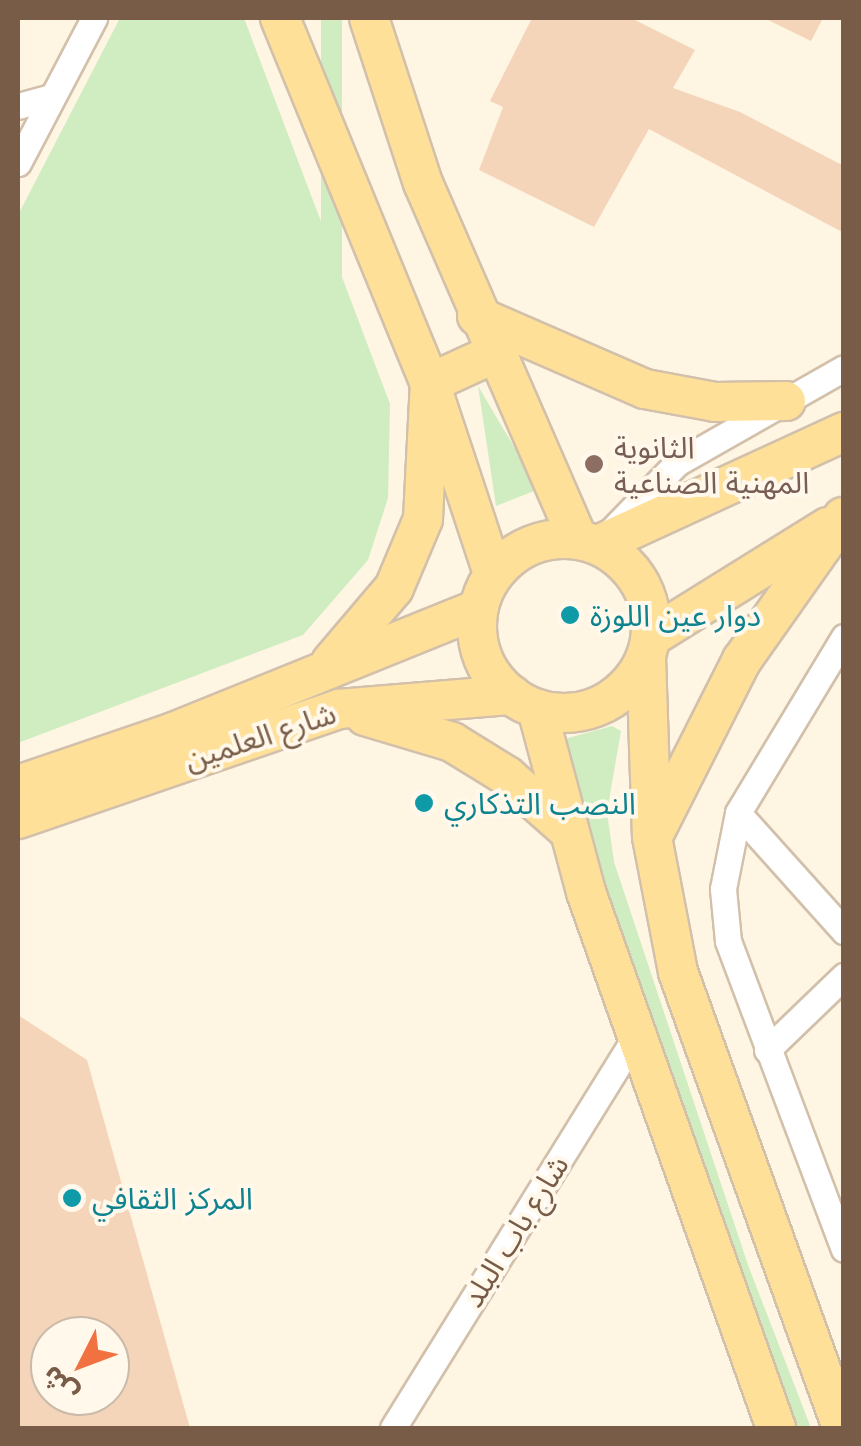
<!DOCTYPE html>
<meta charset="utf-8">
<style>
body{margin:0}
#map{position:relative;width:861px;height:1446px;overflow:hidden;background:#fef5e3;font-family:Inter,"Noto Sans Arabic",sans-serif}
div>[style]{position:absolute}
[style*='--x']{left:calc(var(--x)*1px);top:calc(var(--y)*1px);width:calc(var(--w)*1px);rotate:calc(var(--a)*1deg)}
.green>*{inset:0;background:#d0edc1;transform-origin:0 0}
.building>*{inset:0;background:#f5d5b9}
.roads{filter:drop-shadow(2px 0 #d2c0ab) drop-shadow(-2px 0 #d2c0ab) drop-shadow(0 2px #d2c0ab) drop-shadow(0 -2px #d2c0ab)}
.street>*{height:25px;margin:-12.5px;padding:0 12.5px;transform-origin:12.5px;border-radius:12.5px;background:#fff}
.primary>*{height:38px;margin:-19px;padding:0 19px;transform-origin:19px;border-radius:19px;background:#ffe099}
.primary>.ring{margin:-19px;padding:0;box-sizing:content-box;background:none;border:38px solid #ffe099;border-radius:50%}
.dots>*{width:28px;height:28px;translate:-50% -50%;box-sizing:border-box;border:5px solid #fff8eb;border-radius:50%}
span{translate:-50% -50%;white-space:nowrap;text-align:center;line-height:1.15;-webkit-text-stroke:8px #fff8eb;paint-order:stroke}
.education-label{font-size:30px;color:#785e54}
.left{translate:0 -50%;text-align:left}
.culture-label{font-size:30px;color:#0d838f}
.street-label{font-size:30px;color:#785c47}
.frame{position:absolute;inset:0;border:20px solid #785c47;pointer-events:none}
.north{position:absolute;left:30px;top:1316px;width:100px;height:100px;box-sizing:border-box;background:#fff8eb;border:2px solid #c9baa9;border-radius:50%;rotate:228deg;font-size:28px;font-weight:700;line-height:40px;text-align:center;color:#785c47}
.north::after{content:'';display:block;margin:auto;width:35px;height:45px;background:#f17240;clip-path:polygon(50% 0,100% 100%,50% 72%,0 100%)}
</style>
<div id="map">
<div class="green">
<div style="clip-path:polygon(120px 18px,244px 18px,390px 404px,388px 498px,368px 560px,303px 635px,18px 743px,18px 215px)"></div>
<div style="left:321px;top:18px;width:21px;height:332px"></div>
<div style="clip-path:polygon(478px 386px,539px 489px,496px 506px)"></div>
<div style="clip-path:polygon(612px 726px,621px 731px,607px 812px,614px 862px,748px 1265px,811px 1428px,797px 1428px,557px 746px,561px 740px)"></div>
</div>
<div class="building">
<div style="clip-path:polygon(532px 18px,631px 18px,695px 50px,673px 88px,740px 112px,844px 166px,844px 233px,649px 129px,594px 227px,479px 170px,503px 107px,490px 101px)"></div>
<div style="clip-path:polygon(764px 18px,823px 18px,811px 41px)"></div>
<div style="clip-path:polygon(evenodd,18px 1015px,87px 1060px,190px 1428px,18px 1428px,18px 1015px,50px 1336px,110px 1336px,110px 1396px,50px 1396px,50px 1336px)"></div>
</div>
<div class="roads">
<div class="street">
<div style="--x:18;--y:106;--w:35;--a:-15"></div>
<div style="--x:18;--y:163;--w:164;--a:-62.3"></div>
<div style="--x:612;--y:530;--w:93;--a:-45.9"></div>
<div style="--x:677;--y:463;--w:192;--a:-29.6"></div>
<div style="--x:844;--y:637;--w:205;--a:121.1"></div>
<div style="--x:738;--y:813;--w:77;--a:101.2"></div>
<div style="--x:723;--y:889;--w:52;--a:84.5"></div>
<div style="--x:728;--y:941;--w:329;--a:69.4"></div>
<div style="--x:738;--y:813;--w:159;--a:48.1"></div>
<div style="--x:767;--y:1050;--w:107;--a:-43.9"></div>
<div style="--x:393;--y:1428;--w:465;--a:-58.2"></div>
</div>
<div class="primary">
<div style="--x:280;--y:18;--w:395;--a:67.7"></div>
<div style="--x:430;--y:383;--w:201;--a:71.7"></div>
<div style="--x:369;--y:18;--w:174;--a:71.9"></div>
<div style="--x:423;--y:183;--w:388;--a:66.5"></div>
<div style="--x:477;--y:316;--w:183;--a:23.5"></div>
<div style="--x:645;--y:389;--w:71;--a:10.5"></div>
<div style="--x:715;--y:402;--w:71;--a:-0.8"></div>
<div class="ring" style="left:477px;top:539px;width:136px;height:136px"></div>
<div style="--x:598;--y:545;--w:271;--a:-24.7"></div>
<div style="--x:651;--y:637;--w:208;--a:-31.9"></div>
<div style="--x:646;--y:657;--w:180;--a:88.1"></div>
<div style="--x:652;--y:837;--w:137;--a:79.1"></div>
<div style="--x:678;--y:972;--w:485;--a:70.2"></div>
<div style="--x:331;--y:662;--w:97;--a:-49.6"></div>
<div style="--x:394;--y:588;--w:75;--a:-67.2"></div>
<div style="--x:423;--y:519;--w:136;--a:-87.1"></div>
<div style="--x:430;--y:383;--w:69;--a:-24.7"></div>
<div style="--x:537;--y:709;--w:189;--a:75"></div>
<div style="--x:586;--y:892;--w:569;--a:70.48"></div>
<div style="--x:365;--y:716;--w:91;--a:16.6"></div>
<div style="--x:452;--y:742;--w:65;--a:31.7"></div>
<div style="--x:507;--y:776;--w:83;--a:41.6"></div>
<div style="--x:18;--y:785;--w:162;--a:-18.8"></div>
<div style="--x:171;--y:733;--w:331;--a:-22"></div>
<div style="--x:18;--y:819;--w:339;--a:-18.9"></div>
<div style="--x:339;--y:709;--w:173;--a:-4.7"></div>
<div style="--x:656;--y:830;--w:191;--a:-63.2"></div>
<div style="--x:742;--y:660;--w:175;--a:-54.8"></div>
</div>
</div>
<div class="dots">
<div style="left:594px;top:464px;background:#8d6e63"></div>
<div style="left:570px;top:615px;background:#0f9aa8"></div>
<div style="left:424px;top:803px;background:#0f9aa8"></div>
<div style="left:72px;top:1198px;background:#0f9aa8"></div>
</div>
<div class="education-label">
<span class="left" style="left:614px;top:464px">الثانوية<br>المهنية الصناعية</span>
</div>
<div class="culture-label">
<span class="left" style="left:590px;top:615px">دوار عين اللوزة</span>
<span class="left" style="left:444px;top:803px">النصب التذكاري</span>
<span class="left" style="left:92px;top:1198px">المركز الثقافي</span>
</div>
<div class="street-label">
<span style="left:260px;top:736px;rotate:-18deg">شارع العلمين</span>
<span style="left:515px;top:1231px;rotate:-58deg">شارع باب البلد</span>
</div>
<div class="frame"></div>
<div class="north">ش</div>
</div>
